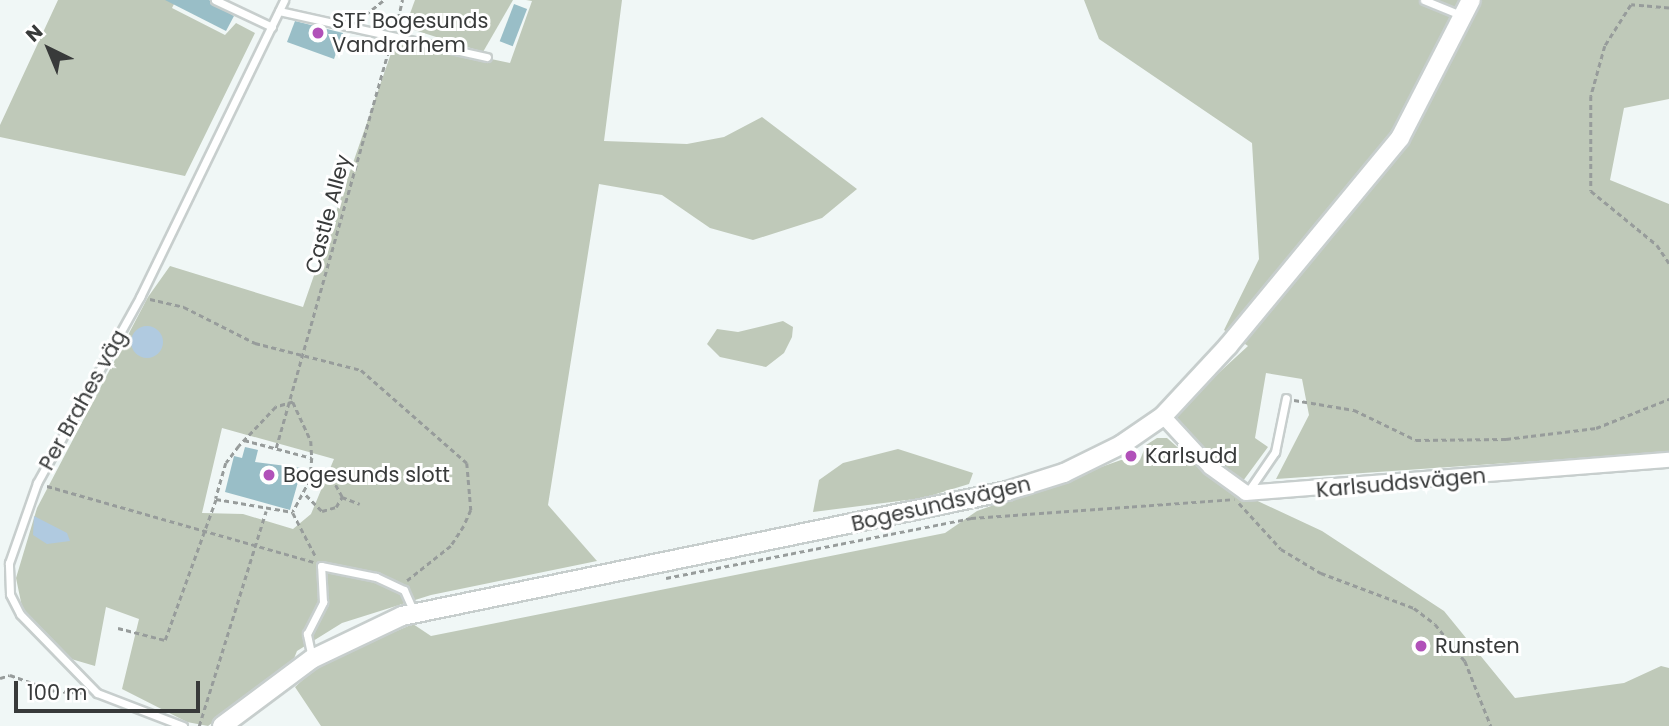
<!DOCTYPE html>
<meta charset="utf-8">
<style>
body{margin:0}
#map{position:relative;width:1669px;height:726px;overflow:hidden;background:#f0f7f6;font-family:Poppins,sans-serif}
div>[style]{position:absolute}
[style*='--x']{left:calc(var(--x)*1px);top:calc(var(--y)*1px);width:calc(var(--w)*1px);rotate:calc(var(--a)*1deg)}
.green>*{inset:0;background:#bfc9b9}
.water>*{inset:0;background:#b0cae0}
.round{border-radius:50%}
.building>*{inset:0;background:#99bec7;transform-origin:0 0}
.path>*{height:2.5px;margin-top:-1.25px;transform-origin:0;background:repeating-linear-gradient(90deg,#979c9b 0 5px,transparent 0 8.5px)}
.roads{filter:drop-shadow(2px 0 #c7cecd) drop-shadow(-2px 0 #c7cecd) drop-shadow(0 2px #c7cecd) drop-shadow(0 -2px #c7cecd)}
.service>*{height:7px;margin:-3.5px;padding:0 3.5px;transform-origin:3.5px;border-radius:3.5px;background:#fff}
.minor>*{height:14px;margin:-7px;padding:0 7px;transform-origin:7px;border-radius:7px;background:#fff}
.tertiary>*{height:18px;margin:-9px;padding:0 9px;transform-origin:9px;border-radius:9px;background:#fff}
.dots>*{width:19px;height:19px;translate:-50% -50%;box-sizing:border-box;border:4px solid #fff;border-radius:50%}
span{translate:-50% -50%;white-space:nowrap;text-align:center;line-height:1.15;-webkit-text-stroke:6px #fff;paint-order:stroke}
.poi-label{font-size:21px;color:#383a3a}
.left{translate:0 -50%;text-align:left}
.street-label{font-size:21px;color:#383a3a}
.north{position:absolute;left:14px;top:14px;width:70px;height:70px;-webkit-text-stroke:5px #fff;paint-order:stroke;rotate:317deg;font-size:19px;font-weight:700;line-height:28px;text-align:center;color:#383a3a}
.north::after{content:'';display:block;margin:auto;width:24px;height:32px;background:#383a3a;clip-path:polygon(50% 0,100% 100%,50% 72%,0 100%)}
.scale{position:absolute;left:14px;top:681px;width:186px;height:32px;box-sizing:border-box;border:4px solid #383a3a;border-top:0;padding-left:9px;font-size:21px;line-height:24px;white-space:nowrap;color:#383a3a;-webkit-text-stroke:5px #fff;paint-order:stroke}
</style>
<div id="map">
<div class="green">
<div style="clip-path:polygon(58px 0,176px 0,172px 8px,225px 35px,236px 23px,255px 33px,185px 176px,0 137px,0 125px)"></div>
<div style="clip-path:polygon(415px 0,513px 0,483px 52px,405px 27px)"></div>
<div style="clip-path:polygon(evenodd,526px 0,622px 0,604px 141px,687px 144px,724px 137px,762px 117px,857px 189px,822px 218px,753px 240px,710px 228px,662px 195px,599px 184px,548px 505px,597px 561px,431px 595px,342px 623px,297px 651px,293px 661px,208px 726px,187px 722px,122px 689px,139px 619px,106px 607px,95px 666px,61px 656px,22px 607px,16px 578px,37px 508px,148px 297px,170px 266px,303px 307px,396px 39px,510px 63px,532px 1px,526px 0,222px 428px,334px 459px,311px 514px,293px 529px,243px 514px,202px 513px,222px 428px)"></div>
<div style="clip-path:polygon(1084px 0,1669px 0,1669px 99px,1624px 108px,1610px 180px,1669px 204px,1669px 452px,1276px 479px,1309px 415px,1302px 379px,1266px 373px,1255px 438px,1268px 447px,1240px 485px,1177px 428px,1174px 414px,1248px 346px,1224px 330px,1259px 259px,1252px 143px,1099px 39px)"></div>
<div style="clip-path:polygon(783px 321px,793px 327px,792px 337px,784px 353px,766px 367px,720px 357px,707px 344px,717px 329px,738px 332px)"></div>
<div style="clip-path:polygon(1157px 438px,1167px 438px,1217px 482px,1322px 531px,1444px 611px,1515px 698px,1624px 683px,1661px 666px,1669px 668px,1669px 726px,321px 726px,295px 687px,321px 663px,413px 624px,431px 636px,945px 533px,977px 511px,1121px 460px,1140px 460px,1146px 445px)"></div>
<div style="clip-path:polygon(898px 449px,973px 473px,969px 484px,923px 498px,813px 512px,819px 480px,843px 463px)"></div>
</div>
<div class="water">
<div class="round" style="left:131px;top:326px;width:32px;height:32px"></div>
<div style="clip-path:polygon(34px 516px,67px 533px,70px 541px,47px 544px,33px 535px)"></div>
</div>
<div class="building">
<div style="clip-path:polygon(165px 0,209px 0,234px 16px,226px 31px)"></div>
<div style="left:514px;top:4px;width:14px;height:40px;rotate:21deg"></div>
<div style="clip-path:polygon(295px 21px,343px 33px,334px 59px,287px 42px)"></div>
<div style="clip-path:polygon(245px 447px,258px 450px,255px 462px,302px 468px,290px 510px,225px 492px,234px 456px,242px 458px)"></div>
</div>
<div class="path">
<div style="--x:1669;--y:8;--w:38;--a:-175"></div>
<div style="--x:1631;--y:5;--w:49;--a:122.4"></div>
<div style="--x:1605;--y:46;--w:52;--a:105.6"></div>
<div style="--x:1591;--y:96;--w:95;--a:90"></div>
<div style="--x:1591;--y:191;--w:85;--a:39.3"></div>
<div style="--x:1657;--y:245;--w:22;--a:56"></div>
<div style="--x:359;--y:20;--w:32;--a:-39"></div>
<div style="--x:396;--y:27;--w:28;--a:-77"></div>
<div style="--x:150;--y:299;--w:35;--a:13"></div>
<div style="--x:184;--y:307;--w:80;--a:26.9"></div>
<div style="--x:255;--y:343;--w:109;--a:14.3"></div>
<div style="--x:361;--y:370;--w:141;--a:41.3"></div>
<div style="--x:467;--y:463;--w:47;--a:85.1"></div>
<div style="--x:471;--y:510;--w:17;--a:114"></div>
<div style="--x:464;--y:526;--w:24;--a:123"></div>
<div style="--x:451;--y:546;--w:56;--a:141.5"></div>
<div style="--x:1294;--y:400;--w:61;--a:9.5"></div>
<div style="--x:1354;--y:410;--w:69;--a:25.8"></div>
<div style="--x:1416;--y:440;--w:90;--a:-0.6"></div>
<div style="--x:1506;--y:439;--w:91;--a:-7"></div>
<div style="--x:1596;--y:428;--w:79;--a:-21.7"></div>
<div style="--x:293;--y:402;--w:18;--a:164"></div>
<div style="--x:276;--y:407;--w:54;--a:133.5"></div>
<div style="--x:239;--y:446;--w:21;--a:127"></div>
<div style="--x:226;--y:463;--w:37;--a:106"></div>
<div style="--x:216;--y:499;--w:78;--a:9.6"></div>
<div style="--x:293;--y:402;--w:43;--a:65.2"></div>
<div style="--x:311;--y:441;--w:17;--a:87"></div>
<div style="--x:312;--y:458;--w:22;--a:95"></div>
<div style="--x:310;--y:480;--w:36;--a:118"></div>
<div style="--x:244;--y:440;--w:70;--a:14.8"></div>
<div style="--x:276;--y:448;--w:420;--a:-74.2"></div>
<div style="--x:47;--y:486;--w:277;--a:15.9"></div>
<div style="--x:306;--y:495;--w:23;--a:45"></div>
<div style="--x:322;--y:511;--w:15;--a:-16"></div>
<div style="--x:336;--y:507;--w:12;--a:-59"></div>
<div style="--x:342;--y:497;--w:21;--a:-119"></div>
<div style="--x:332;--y:479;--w:22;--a:177"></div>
<div style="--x:342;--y:497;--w:19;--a:21"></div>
<div style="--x:1239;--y:503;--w:62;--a:47.6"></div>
<div style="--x:1281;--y:549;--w:47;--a:31"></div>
<div style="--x:1321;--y:573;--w:99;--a:20.6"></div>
<div style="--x:1414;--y:608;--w:26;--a:37"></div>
<div style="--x:1435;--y:624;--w:48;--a:51"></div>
<div style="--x:1465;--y:661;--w:70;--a:68.2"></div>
<div style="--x:293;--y:513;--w:50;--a:62.4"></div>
<div style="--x:666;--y:578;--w:311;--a:-11.1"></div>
<div style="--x:971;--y:518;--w:264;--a:-4.1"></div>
<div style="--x:118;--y:628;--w:49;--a:14.3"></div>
<div style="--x:165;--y:640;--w:150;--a:-70.1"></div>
<div style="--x:0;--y:678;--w:10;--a:-17"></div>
<div style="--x:10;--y:675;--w:48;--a:19.6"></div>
<div style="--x:55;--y:691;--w:29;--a:4"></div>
<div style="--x:199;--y:726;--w:225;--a:-72.7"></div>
</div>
<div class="roads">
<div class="service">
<div style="--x:215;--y:0;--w:63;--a:25.3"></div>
<div style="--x:1424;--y:0;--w:42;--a:22.3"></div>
<div style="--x:279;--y:11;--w:213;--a:12.5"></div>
<div style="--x:1247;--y:493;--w:50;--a:-55.7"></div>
<div style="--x:1275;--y:452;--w:55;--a:-78.5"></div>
<div style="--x:312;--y:658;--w:25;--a:-102"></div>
<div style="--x:307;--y:634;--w:36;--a:-63"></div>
<div style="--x:323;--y:602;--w:36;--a:-93"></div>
<div style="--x:321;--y:566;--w:56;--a:11.3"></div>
<div style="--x:376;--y:577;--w:31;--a:25"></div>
<div style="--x:404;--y:590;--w:24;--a:66"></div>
<div style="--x:183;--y:726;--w:92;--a:-159"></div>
<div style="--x:97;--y:693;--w:110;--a:-134.3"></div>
<div style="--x:20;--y:614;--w:22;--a:-117"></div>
<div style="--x:10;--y:594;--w:31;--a:-92"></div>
<div style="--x:9;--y:563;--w:85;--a:-70.7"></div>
<div style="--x:37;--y:483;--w:213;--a:-61"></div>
<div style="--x:140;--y:297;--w:330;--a:-64.1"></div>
</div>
<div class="minor">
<div style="--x:1163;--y:416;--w:69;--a:47.3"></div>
<div style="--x:1210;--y:467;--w:44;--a:35.8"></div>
<div style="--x:1246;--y:493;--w:424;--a:-4.5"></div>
</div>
<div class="tertiary">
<div style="--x:222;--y:726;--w:112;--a:-36.7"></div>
<div style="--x:312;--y:659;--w:100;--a:-25.5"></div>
<div style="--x:402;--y:616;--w:618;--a:-11.67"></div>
<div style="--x:1007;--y:491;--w:60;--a:-17.5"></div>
<div style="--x:1064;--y:473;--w:64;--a:-26.2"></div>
<div style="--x:1121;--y:445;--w:51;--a:-34.6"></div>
<div style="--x:1163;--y:416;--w:96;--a:-47.1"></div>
<div style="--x:1228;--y:346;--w:270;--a:-50.4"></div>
<div style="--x:1400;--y:138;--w:155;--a:-62.8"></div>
</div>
</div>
<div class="dots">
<div style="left:318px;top:33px;background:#b151b9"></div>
<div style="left:1131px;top:456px;background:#b151b9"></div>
<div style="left:269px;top:475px;background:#b151b9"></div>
<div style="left:1421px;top:646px;background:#b151b9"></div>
</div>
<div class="poi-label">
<span class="left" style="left:332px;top:33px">STF Bogesunds<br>Vandrarhem</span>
<span class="left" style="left:1145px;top:456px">Karlsudd</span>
<span class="left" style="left:283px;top:475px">Bogesunds slott</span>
<span class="left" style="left:1435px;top:646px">Runsten</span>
</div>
<div class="street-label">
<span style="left:328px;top:214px;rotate:-75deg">Castle Alley</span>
<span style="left:83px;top:400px;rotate:-61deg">Per Brahes väg</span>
<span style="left:1401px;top:483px;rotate:-5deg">Karlsuddsvägen</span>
<span style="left:941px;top:504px;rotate:-13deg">Bogesundsvägen</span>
</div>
<div class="north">N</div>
<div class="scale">100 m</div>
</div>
